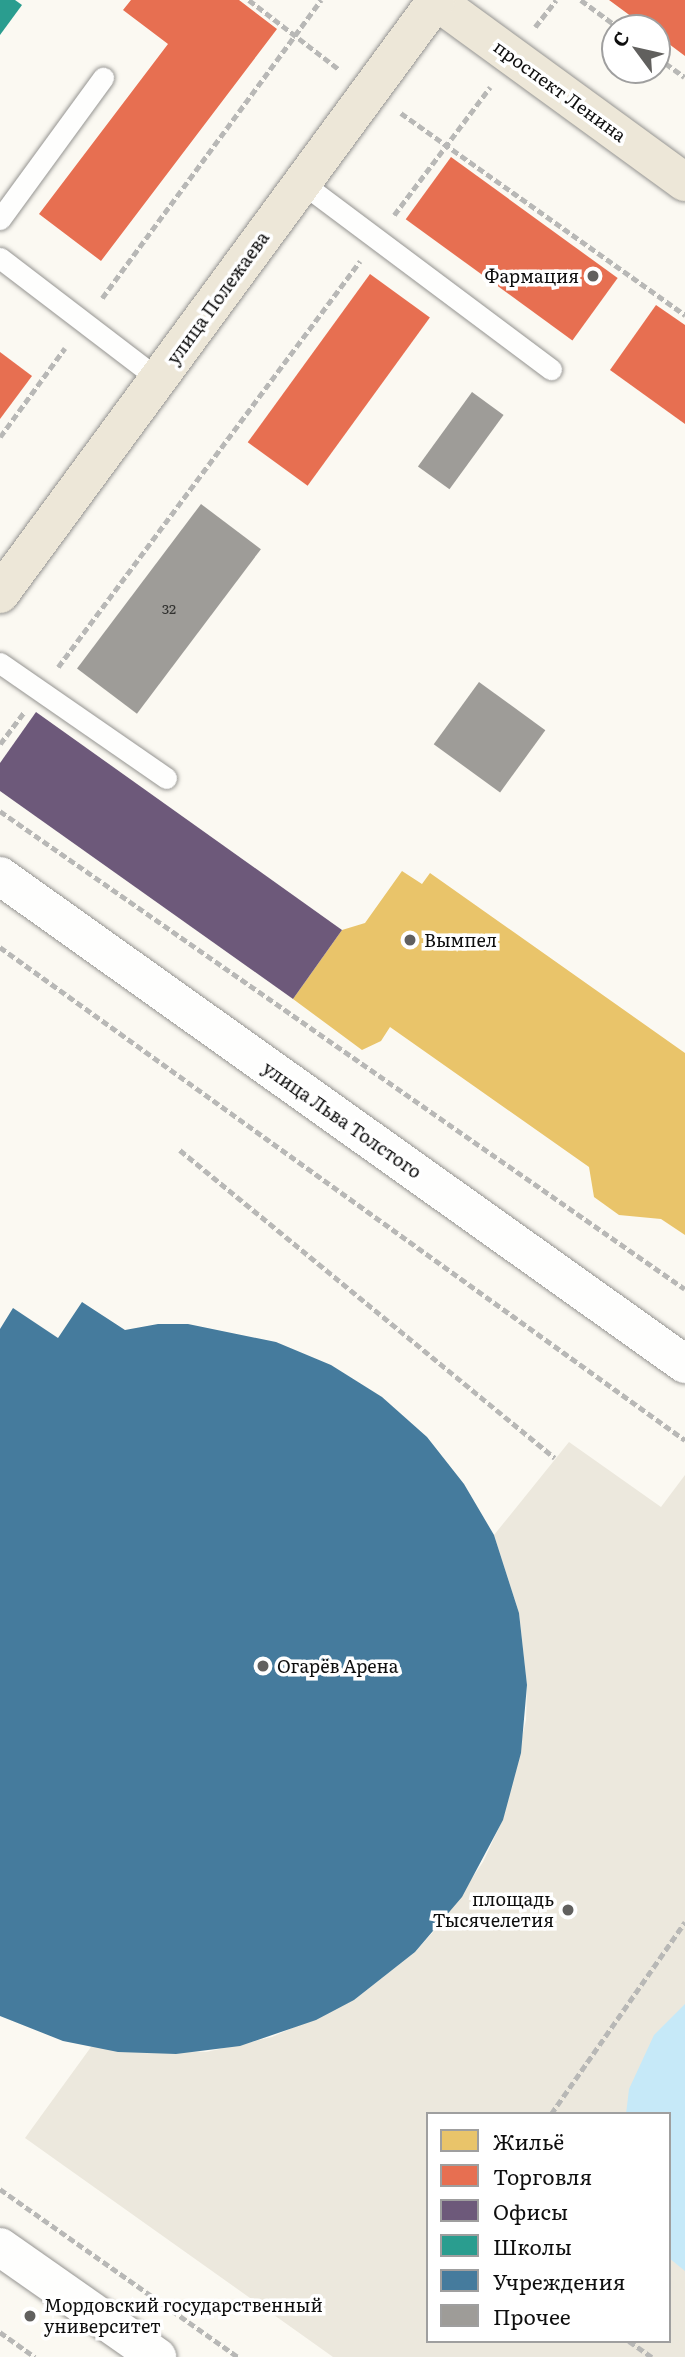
<!DOCTYPE html>
<html>
<head>
<meta charset="utf-8">
<style>
  body { margin:0 }
  #map { position:relative; width:685px; height:2357px; overflow:hidden; background:#fbf9f2; font-family:Literata,serif }
  div>[style] { position:absolute }
  .plaza>* { inset:0; background:#ece8dd }
  .water>* { inset:0; background:#c6e9f8 }
  .homes>* { inset:0; background:#e9c46a }
  .shops>* { inset:0; background:#e76f51; transform-origin:0 0 }
  .offices>* { inset:0; background:#6d597a }
  .schools>* { inset:0; background:#2a9d8f }
  .public>* { inset:0; background:#457b9d }
  .building>* { inset:0; background:#9e9c98; transform-origin:0 0 }
  .path>* { height:4.5px; margin-top:-2.25px; transform-origin:0; background:repeating-linear-gradient(90deg,#b8b8b6 0 7px,transparent 0 10.5px) }
  .roads { filter:drop-shadow(0 0 2px #959491) drop-shadow(0 0 2px #959491) }
  .service>* { height:21px; margin:-10.5px; padding:0 10.5px; transform-origin:10.5px; border-radius:10.5px; background:#fefefd }
  .minor>* { height:38px; margin:-19px; padding:0 19px; transform-origin:19px; border-radius:19px; background:#fefefd }
  .primary>* { height:38px; margin:-19px; padding:0 19px; transform-origin:19px; border-radius:19px; background:#ede7d8 }
  .dots>* { width:19px; height:19px; translate:-50% -50%; box-sizing:border-box; border:4px solid #fff; border-radius:50% }
  span { translate:-50% -50%; white-space:nowrap; text-align:center; line-height:1.15; -webkit-text-stroke:7px #fff; paint-order:stroke }
  .number-label { font-size:14px; color:#323230 }
  .number-label span { -webkit-text-stroke-width:0 }
  .street-label { font-size:18px; color:#0e0e0e }
  .poi-label { font-size:18px; color:#0e0e0e }
  .right { translate:-100% -50%; text-align:right }
  .left { translate:0 -50%; text-align:left }
  .legend { position:absolute; left:426px; top:2112px; width:245px; height:231px; box-sizing:border-box; background:#fff; border:2px solid #9f9f9f; margin:0; padding:9px 12px; list-style:none; font-size:21px; color:#0e0e0e }
  .legend li { display:flex; align-items:center; gap:14px; height:35px }
  .legend b { width:35px; border:2px solid #9f9f9f }
  .north { position:absolute; left:601px; top:14px; width:70px; height:70px; box-sizing:border-box; background:#fff; border:2px solid #9f9f9f; border-radius:50%; rotate:303deg; font-size:19px; font-weight:700; line-height:28px; text-align:center; color:#0e0e0e }
  .north::after { content:''; display:block; margin:auto; width:24px; height:32px; background:#61605e; clip-path:polygon(50% 0,100% 100%,50% 72%,0 100%) }
</style>
</head>
<body>
<div id="map">
  <div class="plaza">
    <i style="clip-path:polygon(evenodd,569px 1442px,661px 1507px,685px 1475px,685px 2357px,333px 2357px,25px 2138px,91px 2047px,206px 2052px,272px 2037px,354px 2000px,415px 1952px,441px 1923px,483px 1862px,503px 1819px,526px 1720px,527px 1685px,519px 1613px,494px 1535px,569px 1442px,428px 2114px,669px 2114px,669px 2341px,428px 2341px,428px 2114px)"></i>
  </div>
  <div class="water">
    <i style="clip-path:polygon(685px 2004px,685px 2271px,669px 2258px,669px 2114px,626px 2114px,629px 2089px,654px 2035px)"></i>
  </div>
  <div class="homes">
    <i style="clip-path:polygon(402px 871px,422px 884px,430px 873px,685px 1053px,685px 1235px,661px 1219px,619px 1215px,594px 1197px,589px 1167px,390px 1027px,381px 1041px,362px 1050px,293px 999px,342px 930px,365px 923px)"></i>
  </div>
  <div class="shops">
    <i style="clip-path:polygon(131px 0,239px 0,277px 29px,101px 261px,39px 214px,168px 44px,123px 10px)"></i>
    <i style="clip-path:polygon(609px 0,685px 0,685px 56px,657px 35px,657px 28px,647px 28px)"></i>
    <i style="left:451px;top:157px;width:206px;height:77px;rotate:36deg"></i>
    <i style="left:370px;top:274px;width:74px;height:208px;rotate:36deg"></i>
    <i style="clip-path:polygon(656px 305px,685px 325px,685px 424px,610px 370px)"></i>
    <i style="clip-path:polygon(0 352px,32px 376px,0 419px)"></i>
  </div>
  <div class="offices">
    <i style="clip-path:polygon(36px 712px,342px 930px,293px 999px,0 791px,0 763px)"></i>
  </div>
  <div class="schools">
    <i style="clip-path:polygon(0 0,15px 0,22px 5px,0 35px)"></i>
  </div>
  <div class="public">
    <i style="clip-path:polygon(82px 1302px,125px 1330px,158px 1324px,188px 1324px,276px 1342px,331px 1365px,382px 1397px,427px 1437px,464px 1484px,494px 1535px,519px 1613px,527px 1685px,521px 1753px,503px 1820px,462px 1897px,415px 1952px,354px 2000px,316px 2020px,240px 2046px,176px 2054px,118px 2052px,63px 2041px,0 2016px,0 1329px,13px 1308px,58px 1338px)"></i>
  </div>
  <div class="building">
    <i style="left:472px;top:392px;width:39px;height:92px;rotate:36deg"></i>
    <i style="left:201px;top:504px;width:75px;height:206px;rotate:37deg"></i>
    <i style="left:479px;top:682px;width:82px;height:77px;rotate:36deg"></i>
  </div>
  <div class="path">
    <i style="left:249px;top:0;width:115px;rotate:37.6deg"></i>
    <i style="left:581px;top:0;width:47px;rotate:36.4deg"></i>
    <i style="left:535px;top:27px;width:34px;rotate:-52deg"></i>
    <i style="left:657px;top:57px;width:34px;rotate:36deg"></i>
    <i style="left:401px;top:113px;width:349px;rotate:35.4deg"></i>
    <i style="left:394px;top:215px;width:160px;rotate:-53.1deg"></i>
    <i style="left:102px;top:298px;width:370px;rotate:-53.7deg"></i>
    <i style="left:0;top:437px;width:110px;rotate:-53.9deg"></i>
    <i style="left:58px;top:667px;width:506px;rotate:-53.36deg"></i>
    <i style="left:0;top:744px;width:39px;rotate:-53deg"></i>
    <i style="left:0;top:811px;width:835px;rotate:34.91deg"></i>
    <i style="left:0;top:947px;width:844px;rotate:35.74deg"></i>
    <i style="left:180px;top:1150px;width:485px;rotate:39.4deg"></i>
    <i style="left:551px;top:2114px;width:234px;rotate:-55.1deg"></i>
    <i style="left:0;top:2189px;width:291px;rotate:35.2deg"></i>
    <i style="left:0;top:2332px;width:43px;rotate:35.5deg"></i>
    <i style="left:629px;top:2341px;width:28px;rotate:35deg"></i>
  </div>
  <div class="roads">
    <div class="service">
      <i style="left:302px;top:183px;width:311px;rotate:36.8deg"></i>
      <i style="left:0;top:219px;width:175px;rotate:-53.9deg"></i>
      <i style="left:0;top:258px;width:199px;rotate:37.4deg"></i>
      <i style="left:0;top:663px;width:202px;rotate:34.7deg"></i>
    </div>
    <div class="minor">
      <i style="left:0;top:876px;width:841px;rotate:35.47deg"></i>
      <i style="left:0;top:2247px;width:192px;rotate:35deg"></i>
    </div>
    <div class="primary">
      <i style="left:435px;top:0;width:309px;rotate:36.1deg"></i>
      <i style="left:0;top:594px;width:736px;rotate:-53.68deg"></i>
    </div>
  </div>
  <div class="dots">
    <i style="left:593px;top:276px;background:#61605e"></i>
    <i style="left:410px;top:940px;background:#61605e"></i>
    <i style="left:263px;top:1666px;background:#61605e"></i>
    <i style="left:568px;top:1910px;background:#61605e"></i>
    <i style="left:30px;top:2316px;background:#61605e"></i>
  </div>
  <div class="number-label">
    <span style="left:169px;top:608px">32</span>
  </div>
  <div class="street-label">
    <span style="left:560px;top:91px;rotate:36deg">проспект Ленина</span>
    <span style="left:218px;top:298px;rotate:-54deg">улица Полежаева</span>
    <span style="left:342px;top:1120px;rotate:35deg">улица Льва Толстого</span>
  </div>
  <div class="poi-label">
    <span class="right" style="left:579px;top:276px">Фармация</span>
    <span class="left" style="left:424px;top:940px">Вымпел</span>
    <span class="left" style="left:277px;top:1666px">Огарёв Арена</span>
    <span class="right" style="left:554px;top:1910px">площадь<br>Тысячелетия</span>
    <span class="left" style="left:44px;top:2316px">Мордовский государственный<br>университет</span>
  </div>
  <ul class="legend">
  <li><b style="height:19px;background:#e9c46a"></b>Жильё</li>
  <li><b style="height:19px;background:#e76f51"></b>Торговля</li>
  <li><b style="height:19px;background:#6d597a"></b>Офисы</li>
  <li><b style="height:19px;background:#2a9d8f"></b>Школы</li>
  <li><b style="height:19px;background:#457b9d"></b>Учреждения</li>
  <li><b style="height:19px;background:#9e9c98"></b>Прочее</li>
  </ul>
  <div class="north">С</div>
</div>
</body>
</html>
